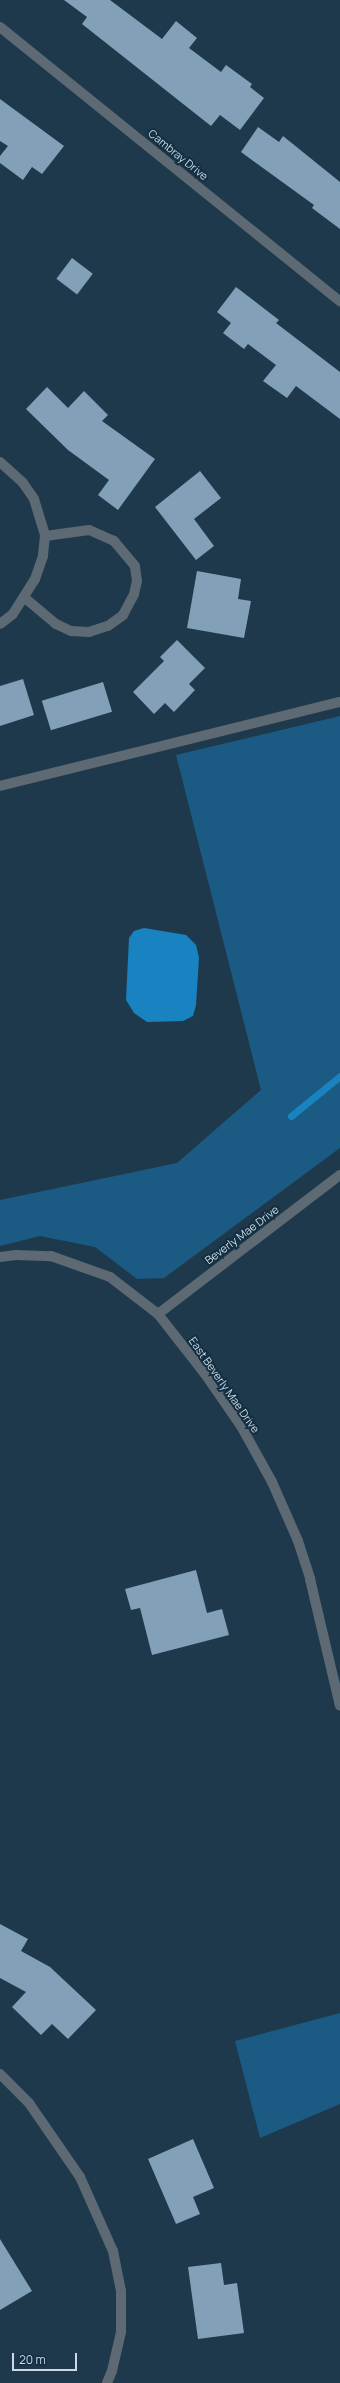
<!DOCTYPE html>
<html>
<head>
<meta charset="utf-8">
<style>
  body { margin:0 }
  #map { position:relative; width:340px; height:2383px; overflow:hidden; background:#1f394c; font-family:Manrope,sans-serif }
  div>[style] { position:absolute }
  .green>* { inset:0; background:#1a5a83 }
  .water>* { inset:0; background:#1982c0 }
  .stream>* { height:7px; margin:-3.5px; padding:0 3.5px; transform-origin:3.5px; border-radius:3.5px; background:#1982c0 }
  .building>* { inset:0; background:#82a0b7; transform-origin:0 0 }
  .service>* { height:10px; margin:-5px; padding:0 5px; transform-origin:5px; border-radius:5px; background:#5d6973 }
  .minor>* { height:10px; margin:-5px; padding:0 5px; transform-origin:5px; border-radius:5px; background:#5d6973 }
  span { translate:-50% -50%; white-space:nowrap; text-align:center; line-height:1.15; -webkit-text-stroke:4px #142f42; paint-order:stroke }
  .street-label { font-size:11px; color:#cad9e6 }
  .scale { position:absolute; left:12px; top:2353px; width:65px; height:18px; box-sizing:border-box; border:2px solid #cad9e6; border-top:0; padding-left:5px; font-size:12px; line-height:14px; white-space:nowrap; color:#cad9e6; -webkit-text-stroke:3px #142f42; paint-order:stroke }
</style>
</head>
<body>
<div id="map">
  <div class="green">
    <i style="clip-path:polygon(340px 716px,340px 1148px,164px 1278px,137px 1279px,95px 1247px,40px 1236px,0 1246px,0 1200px,177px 1163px,261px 1090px,176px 755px)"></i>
    <i style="clip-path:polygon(340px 2013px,340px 2104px,260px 2138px,235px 2041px)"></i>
  </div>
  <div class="water">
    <i style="clip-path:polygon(144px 928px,186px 935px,196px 945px,199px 958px,196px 1005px,193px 1016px,183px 1021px,147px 1022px,134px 1013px,126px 1000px,129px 938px,134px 931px)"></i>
  </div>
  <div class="stream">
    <i style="left:291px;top:1116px;width:63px;rotate:-39.2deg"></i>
  </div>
  <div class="building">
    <i style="clip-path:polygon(64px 0,110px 0,162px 39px,176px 21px,197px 38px,189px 48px,221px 72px,226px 65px,252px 84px,250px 87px,264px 98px,240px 130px,220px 115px,211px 126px,82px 24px,87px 17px)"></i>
    <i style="clip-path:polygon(0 99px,64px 146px,42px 174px,32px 167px,23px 180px,0 163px,0 156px,8px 146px,0 141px)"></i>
    <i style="clip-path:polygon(258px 127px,279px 142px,283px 136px,340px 182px,340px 229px,312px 208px,314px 205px,241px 152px)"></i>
    <i style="left:72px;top:258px;width:26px;height:26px;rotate:37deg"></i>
    <i style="clip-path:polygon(236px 287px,279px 320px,276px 323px,340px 372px,340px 419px,296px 386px,287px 398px,263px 381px,276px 365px,248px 344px,244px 349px,223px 333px,231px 323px,217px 312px)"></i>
    <i style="clip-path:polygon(47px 387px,68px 408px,84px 391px,108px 415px,102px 421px,155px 459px,118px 510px,98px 495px,109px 480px,68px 450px,26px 409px)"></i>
    <i style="clip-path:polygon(200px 471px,221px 498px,194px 519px,214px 546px,196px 560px,155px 507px)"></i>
    <i style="clip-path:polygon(197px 571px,241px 579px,238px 599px,251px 601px,244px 638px,187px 628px)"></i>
    <i style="clip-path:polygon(177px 640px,205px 668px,189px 684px,195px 690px,174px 712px,165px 703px,154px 714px,133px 692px,164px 661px,160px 657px)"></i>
    <i style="clip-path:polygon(23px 679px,34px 715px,0 726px,0 686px)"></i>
    <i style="left:103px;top:682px;width:31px;height:64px;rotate:73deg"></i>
    <i style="clip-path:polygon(196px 1570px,207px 1613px,222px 1609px,229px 1635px,152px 1655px,140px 1608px,131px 1610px,125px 1589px)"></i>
    <i style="clip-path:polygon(0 1924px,28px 1939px,21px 1951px,50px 1967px,96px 2010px,68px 2039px,52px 2024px,41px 2035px,12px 2007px,26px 1992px,0 1978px)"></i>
    <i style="clip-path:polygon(193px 2139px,214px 2188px,193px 2197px,200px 2214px,176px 2224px,148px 2159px)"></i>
    <i style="clip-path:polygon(0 2239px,32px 2291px,0 2310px)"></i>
    <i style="clip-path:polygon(221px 2263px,224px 2285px,237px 2283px,244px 2333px,198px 2339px,188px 2267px)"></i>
  </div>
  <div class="service">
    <i style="left:0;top:786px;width:350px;rotate:-13.9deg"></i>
  </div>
  <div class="minor">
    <i style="left:0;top:27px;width:437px;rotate:38.9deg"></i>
    <i style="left:0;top:462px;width:31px;rotate:42deg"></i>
    <i style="left:23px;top:483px;width:19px;rotate:55deg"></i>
    <i style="left:34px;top:499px;width:39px;rotate:73deg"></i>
    <i style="left:45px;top:536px;width:20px;rotate:96deg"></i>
    <i style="left:43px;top:556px;width:24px;rotate:109deg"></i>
    <i style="left:35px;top:579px;width:41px;rotate:122.2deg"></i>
    <i style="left:13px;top:614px;width:16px;rotate:142deg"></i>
    <i style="left:25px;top:598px;width:40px;rotate:40deg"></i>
    <i style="left:56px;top:624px;width:17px;rotate:25deg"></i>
    <i style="left:71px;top:631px;width:18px;rotate:3deg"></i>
    <i style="left:89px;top:632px;width:20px;rotate:-18deg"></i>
    <i style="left:108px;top:626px;width:19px;rotate:-36deg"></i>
    <i style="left:123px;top:615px;width:24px;rotate:-62deg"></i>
    <i style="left:134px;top:594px;width:13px;rotate:-77deg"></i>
    <i style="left:137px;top:581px;width:15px;rotate:-98deg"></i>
    <i style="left:135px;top:566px;width:33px;rotate:-130deg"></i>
    <i style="left:114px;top:541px;width:27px;rotate:-156deg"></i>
    <i style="left:89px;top:530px;width:44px;rotate:172.2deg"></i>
    <i style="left:0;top:1257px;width:16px;rotate:-7deg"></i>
    <i style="left:16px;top:1255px;width:35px;rotate:2deg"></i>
    <i style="left:51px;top:1256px;width:63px;rotate:19.6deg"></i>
    <i style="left:110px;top:1277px;width:61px;rotate:37.6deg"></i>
    <i style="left:158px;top:1314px;width:76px;rotate:51.9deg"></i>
    <i style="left:205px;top:1374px;width:63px;rotate:55.3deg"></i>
    <i style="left:241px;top:1426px;width:64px;rotate:61deg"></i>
    <i style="left:272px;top:1482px;width:64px;rotate:66.2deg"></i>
    <i style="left:298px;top:1541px;width:40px;rotate:72deg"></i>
    <i style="left:310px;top:1579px;width:130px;rotate:76.7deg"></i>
    <i style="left:158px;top:1314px;width:229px;rotate:-37.4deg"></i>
    <i style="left:0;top:2074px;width:41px;rotate:45deg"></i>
    <i style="left:29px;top:2103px;width:90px;rotate:55.4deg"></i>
    <i style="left:80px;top:2177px;width:81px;rotate:66deg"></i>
    <i style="left:113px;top:2251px;width:41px;rotate:78.7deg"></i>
    <i style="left:121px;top:2291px;width:41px;rotate:90deg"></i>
    <i style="left:121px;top:2332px;width:40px;rotate:103deg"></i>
    <i style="left:112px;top:2371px;width:13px;rotate:113deg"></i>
  </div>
  <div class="street-label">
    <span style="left:178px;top:155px;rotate:39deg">Cambray Drive</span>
    <span style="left:242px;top:1235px;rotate:-37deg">Beverly Mae Drive</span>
    <span style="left:224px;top:1385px;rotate:55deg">East Beverly Mae Drive</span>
  </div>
  <div class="scale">20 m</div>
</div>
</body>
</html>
